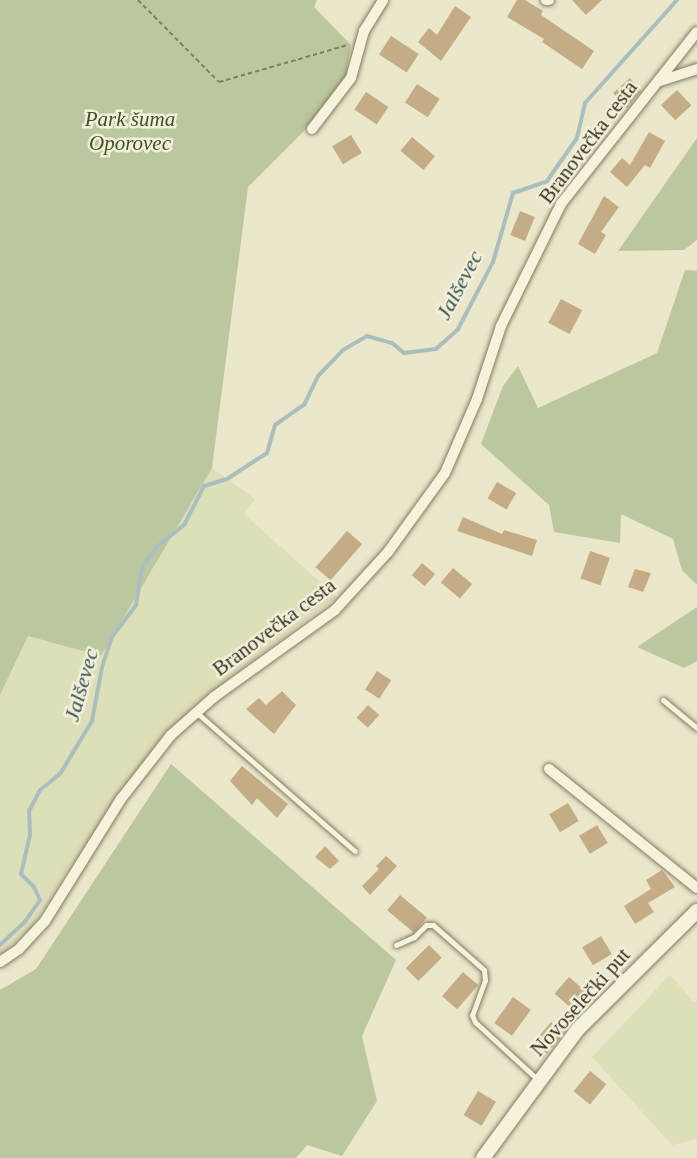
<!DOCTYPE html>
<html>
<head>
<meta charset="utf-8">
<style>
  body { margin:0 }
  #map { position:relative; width:697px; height:1158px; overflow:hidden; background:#eae7cb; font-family:"Times New Roman",serif }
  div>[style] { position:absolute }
  .farmland>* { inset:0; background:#dddfb9 }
  .green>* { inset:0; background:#bbc79f }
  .stream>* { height:4px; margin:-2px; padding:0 2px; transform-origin:2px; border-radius:2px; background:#aabfbd }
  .building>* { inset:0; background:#c4ac85; transform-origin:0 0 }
  .path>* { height:2px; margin-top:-1px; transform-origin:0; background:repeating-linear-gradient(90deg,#857b61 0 4.5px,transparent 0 7.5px) }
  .roads { filter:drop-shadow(0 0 2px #857b61) drop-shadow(0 0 2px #857b61) }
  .lane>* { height:5px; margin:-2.5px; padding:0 2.5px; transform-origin:2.5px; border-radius:2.5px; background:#f6f3dd }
  .street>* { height:10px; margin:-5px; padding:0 5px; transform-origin:5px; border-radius:5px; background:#f6f3dd }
  .secondary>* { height:14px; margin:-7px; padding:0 7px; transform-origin:7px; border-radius:7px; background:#f6f3dd }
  span { translate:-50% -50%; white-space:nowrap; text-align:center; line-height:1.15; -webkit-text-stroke:5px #f2f0d9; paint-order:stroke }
  .park-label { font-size:21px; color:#40522b; font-style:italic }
  .street-label { font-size:21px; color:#373122 }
  .water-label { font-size:22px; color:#335155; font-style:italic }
</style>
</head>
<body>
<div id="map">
  <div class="farmland">
    <i style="clip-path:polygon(212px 468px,255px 499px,244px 514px,337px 597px,194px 705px,153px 752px,72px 863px,31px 928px,0 955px,0 695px,28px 636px,101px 656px)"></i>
    <i style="clip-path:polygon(670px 975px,694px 1002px,697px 1000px,697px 1139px,672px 1145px,592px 1057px)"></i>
  </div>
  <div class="green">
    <i style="clip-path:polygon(0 0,317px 0,314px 7px,351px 45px,343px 92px,248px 187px,212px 468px,101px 656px,28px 636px,0 695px)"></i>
    <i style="clip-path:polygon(697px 138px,697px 240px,684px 250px,618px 251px)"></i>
    <i style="clip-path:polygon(685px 270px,697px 271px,697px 585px,682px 570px,673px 539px,621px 514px,620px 543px,554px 532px,549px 505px,481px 444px,503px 386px,518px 366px,538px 408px,657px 353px)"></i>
    <i style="clip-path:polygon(697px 607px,697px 661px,684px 668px,637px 647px)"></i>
    <i style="clip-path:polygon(171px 764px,396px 960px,362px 1036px,377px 1101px,342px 1156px,307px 1145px,296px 1158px,0 1158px,0 990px,36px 969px)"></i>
  </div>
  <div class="stream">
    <i style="left:0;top:945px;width:33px;rotate:-43deg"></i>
    <i style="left:24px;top:923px;width:28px;rotate:-55deg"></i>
    <i style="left:40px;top:900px;width:14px;rotate:-115deg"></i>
    <i style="left:34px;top:887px;width:18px;rotate:-135deg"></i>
    <i style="left:21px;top:874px;width:40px;rotate:-77deg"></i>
    <i style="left:30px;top:835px;width:24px;rotate:-92deg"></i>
    <i style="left:29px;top:811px;width:24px;rotate:-62deg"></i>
    <i style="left:40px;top:790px;width:26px;rotate:-39deg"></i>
    <i style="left:60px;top:774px;width:62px;rotate:-58.9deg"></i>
    <i style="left:92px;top:721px;width:55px;rotate:-79.5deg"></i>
    <i style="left:102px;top:667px;width:32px;rotate:-72deg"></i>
    <i style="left:112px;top:637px;width:40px;rotate:-53deg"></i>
    <i style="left:136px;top:605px;width:38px;rotate:-81deg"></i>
    <i style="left:142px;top:567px;width:26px;rotate:-53deg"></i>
    <i style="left:158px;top:546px;width:33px;rotate:-39deg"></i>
    <i style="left:184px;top:525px;width:44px;rotate:-62.9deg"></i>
    <i style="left:204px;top:486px;width:24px;rotate:-17deg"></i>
    <i style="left:227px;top:479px;width:48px;rotate:-33deg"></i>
    <i style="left:267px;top:453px;width:29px;rotate:-74deg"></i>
    <i style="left:275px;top:425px;width:35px;rotate:-35deg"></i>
    <i style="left:304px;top:405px;width:32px;rotate:-64deg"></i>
    <i style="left:318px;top:376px;width:36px;rotate:-46deg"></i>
    <i style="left:343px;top:350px;width:28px;rotate:-30deg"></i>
    <i style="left:367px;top:336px;width:26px;rotate:16deg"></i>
    <i style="left:392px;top:343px;width:16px;rotate:40deg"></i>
    <i style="left:404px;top:353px;width:32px;rotate:-7deg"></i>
    <i style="left:436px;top:349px;width:30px;rotate:-42deg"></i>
    <i style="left:458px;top:329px;width:76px;rotate:-62.4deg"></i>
    <i style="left:493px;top:262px;width:72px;rotate:-73.8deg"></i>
    <i style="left:513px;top:193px;width:36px;rotate:-19deg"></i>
    <i style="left:547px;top:181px;width:52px;rotate:-55.1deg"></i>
    <i style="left:577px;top:138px;width:36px;rotate:-77deg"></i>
    <i style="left:585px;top:103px;width:138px;rotate:-48.2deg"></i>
  </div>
  <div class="building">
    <i style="clip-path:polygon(517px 0,525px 0,543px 11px,541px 15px,594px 51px,582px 69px,542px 42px,544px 39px,507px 17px)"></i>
    <i style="clip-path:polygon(572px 0,602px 0,586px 15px)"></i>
    <i style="clip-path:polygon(455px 6px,471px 17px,441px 61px,418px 42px,429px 28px,437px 35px)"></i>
    <i style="left:391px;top:36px;width:33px;height:22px;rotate:33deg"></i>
    <i style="clip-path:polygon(630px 78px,641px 91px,627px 108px,613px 93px)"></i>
    <i style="left:417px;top:84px;width:27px;height:22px;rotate:33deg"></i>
    <i style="left:677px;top:90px;width:21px;height:22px;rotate:47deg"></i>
    <i style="left:366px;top:92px;width:27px;height:21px;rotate:34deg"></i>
    <i style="clip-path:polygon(649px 132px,665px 141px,650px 168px,645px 165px,627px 187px,610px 172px,622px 158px,630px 165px)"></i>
    <i style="left:351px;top:135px;width:21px;height:22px;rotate:59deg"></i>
    <i style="left:412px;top:137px;width:30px;height:18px;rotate:40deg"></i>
    <i style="clip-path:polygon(604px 196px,619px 207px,601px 232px,606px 235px,595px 254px,578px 244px)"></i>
    <i style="left:520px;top:211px;width:16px;height:26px;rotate:22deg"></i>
    <i style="left:561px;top:299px;width:24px;height:27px;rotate:28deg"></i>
    <i style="left:497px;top:482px;width:22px;height:19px;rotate:30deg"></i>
    <i style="clip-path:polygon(463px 517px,502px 534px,504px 530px,537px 540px,532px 556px,457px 531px)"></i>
    <i style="left:347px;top:531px;width:20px;height:48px;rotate:41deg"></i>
    <i style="left:590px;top:551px;width:21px;height:29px;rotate:19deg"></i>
    <i style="left:422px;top:563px;width:17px;height:16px;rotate:40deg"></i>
    <i style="left:453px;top:568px;width:25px;height:19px;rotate:40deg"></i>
    <i style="clip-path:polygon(635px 569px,651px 573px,643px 592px,628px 587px)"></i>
    <i style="left:377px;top:671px;width:17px;height:22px;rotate:33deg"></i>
    <i style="clip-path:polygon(282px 691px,296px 705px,274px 734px,246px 709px,259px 698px,266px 705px)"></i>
    <i style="left:368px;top:705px;width:15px;height:17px;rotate:42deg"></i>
    <i style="clip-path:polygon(242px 766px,288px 804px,277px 818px,257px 798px,252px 805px,230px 781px)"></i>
    <i style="left:568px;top:803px;width:21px;height:22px;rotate:59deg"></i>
    <i style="left:597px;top:825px;width:21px;height:21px;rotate:59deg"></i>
    <i style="clip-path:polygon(325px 846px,339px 861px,330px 869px,315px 857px)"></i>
    <i style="clip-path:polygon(386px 856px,397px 866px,370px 895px,362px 886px,379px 869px,376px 866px)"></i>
    <i style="clip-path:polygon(662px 870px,675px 887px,648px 903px,654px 912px,635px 924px,624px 906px,651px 889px,646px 880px)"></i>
    <i style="left:400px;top:895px;width:35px;height:20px;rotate:40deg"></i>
    <i style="left:601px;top:936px;width:21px;height:22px;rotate:59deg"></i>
    <i style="left:429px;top:945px;width:18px;height:33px;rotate:45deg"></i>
    <i style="left:463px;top:972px;width:20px;height:32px;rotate:41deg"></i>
    <i style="left:569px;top:977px;width:23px;height:22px;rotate:41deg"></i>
    <i style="left:513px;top:997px;width:22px;height:32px;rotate:36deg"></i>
    <i style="left:551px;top:1022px;width:17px;height:33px;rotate:40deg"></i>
    <i style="left:590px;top:1071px;width:21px;height:26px;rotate:39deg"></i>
    <i style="left:478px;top:1091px;width:21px;height:28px;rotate:31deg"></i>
  </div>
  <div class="path">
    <i style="left:138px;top:0;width:115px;rotate:45.4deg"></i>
    <i style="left:219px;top:82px;width:134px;rotate:-16deg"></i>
  </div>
  <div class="roads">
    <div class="lane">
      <i style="left:663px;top:700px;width:44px;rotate:39.5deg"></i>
      <i style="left:196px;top:712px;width:211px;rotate:41.2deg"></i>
      <i style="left:396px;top:945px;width:20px;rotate:-24deg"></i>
      <i style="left:414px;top:937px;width:17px;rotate:-45deg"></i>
      <i style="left:426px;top:925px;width:7px"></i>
      <i style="left:433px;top:925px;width:68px;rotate:41.4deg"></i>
      <i style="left:484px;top:970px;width:10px;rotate:84deg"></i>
      <i style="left:485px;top:980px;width:37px;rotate:110deg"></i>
      <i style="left:472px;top:1015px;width:8px;rotate:67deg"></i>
      <i style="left:475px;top:1022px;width:86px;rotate:42.6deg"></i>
    </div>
    <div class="street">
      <i style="left:546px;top:0;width:3px"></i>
      <i style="left:660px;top:81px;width:39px;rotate:-18deg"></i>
      <i style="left:312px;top:129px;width:64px;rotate:-52.6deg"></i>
      <i style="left:351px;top:78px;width:49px;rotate:-74.5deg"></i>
      <i style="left:364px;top:31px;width:36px;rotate:-58deg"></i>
      <i style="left:549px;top:769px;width:190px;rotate:38.8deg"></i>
      <i style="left:0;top:962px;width:23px;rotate:-34deg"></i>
      <i style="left:19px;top:949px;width:38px;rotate:-47deg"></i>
      <i style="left:45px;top:921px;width:144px;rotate:-58.1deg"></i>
      <i style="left:121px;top:799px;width:81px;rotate:-52deg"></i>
      <i style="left:171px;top:735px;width:57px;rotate:-41.5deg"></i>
      <i style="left:214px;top:697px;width:149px;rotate:-35.7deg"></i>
      <i style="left:335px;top:610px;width:79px;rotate:-47.6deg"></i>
      <i style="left:388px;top:552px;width:97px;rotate:-54.2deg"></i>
      <i style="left:445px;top:473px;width:81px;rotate:-66.6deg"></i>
      <i style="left:477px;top:399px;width:77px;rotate:-71.8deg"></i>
      <i style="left:501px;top:326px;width:136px;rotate:-63.8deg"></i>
      <i style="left:561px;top:204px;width:219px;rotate:-51.7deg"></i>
    </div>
    <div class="secondary">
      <i style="left:483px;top:1158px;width:160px;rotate:-53.6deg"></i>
      <i style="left:578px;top:1029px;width:168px;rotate:-44.8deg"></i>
    </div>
  </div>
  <div class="park-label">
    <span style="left:130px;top:131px">Park šuma<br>Oporovec</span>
  </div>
  <div class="street-label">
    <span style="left:588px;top:142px;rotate:-53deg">Branovečka cesta</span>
    <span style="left:274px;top:627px;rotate:-37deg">Branovečka cesta</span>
    <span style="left:580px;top:1002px;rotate:-48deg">Novoselečki put</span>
  </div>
  <div class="water-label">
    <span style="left:459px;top:285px;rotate:-62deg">Jalševec</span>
    <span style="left:81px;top:685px;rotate:-74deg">Jalševec</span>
  </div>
</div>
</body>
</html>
